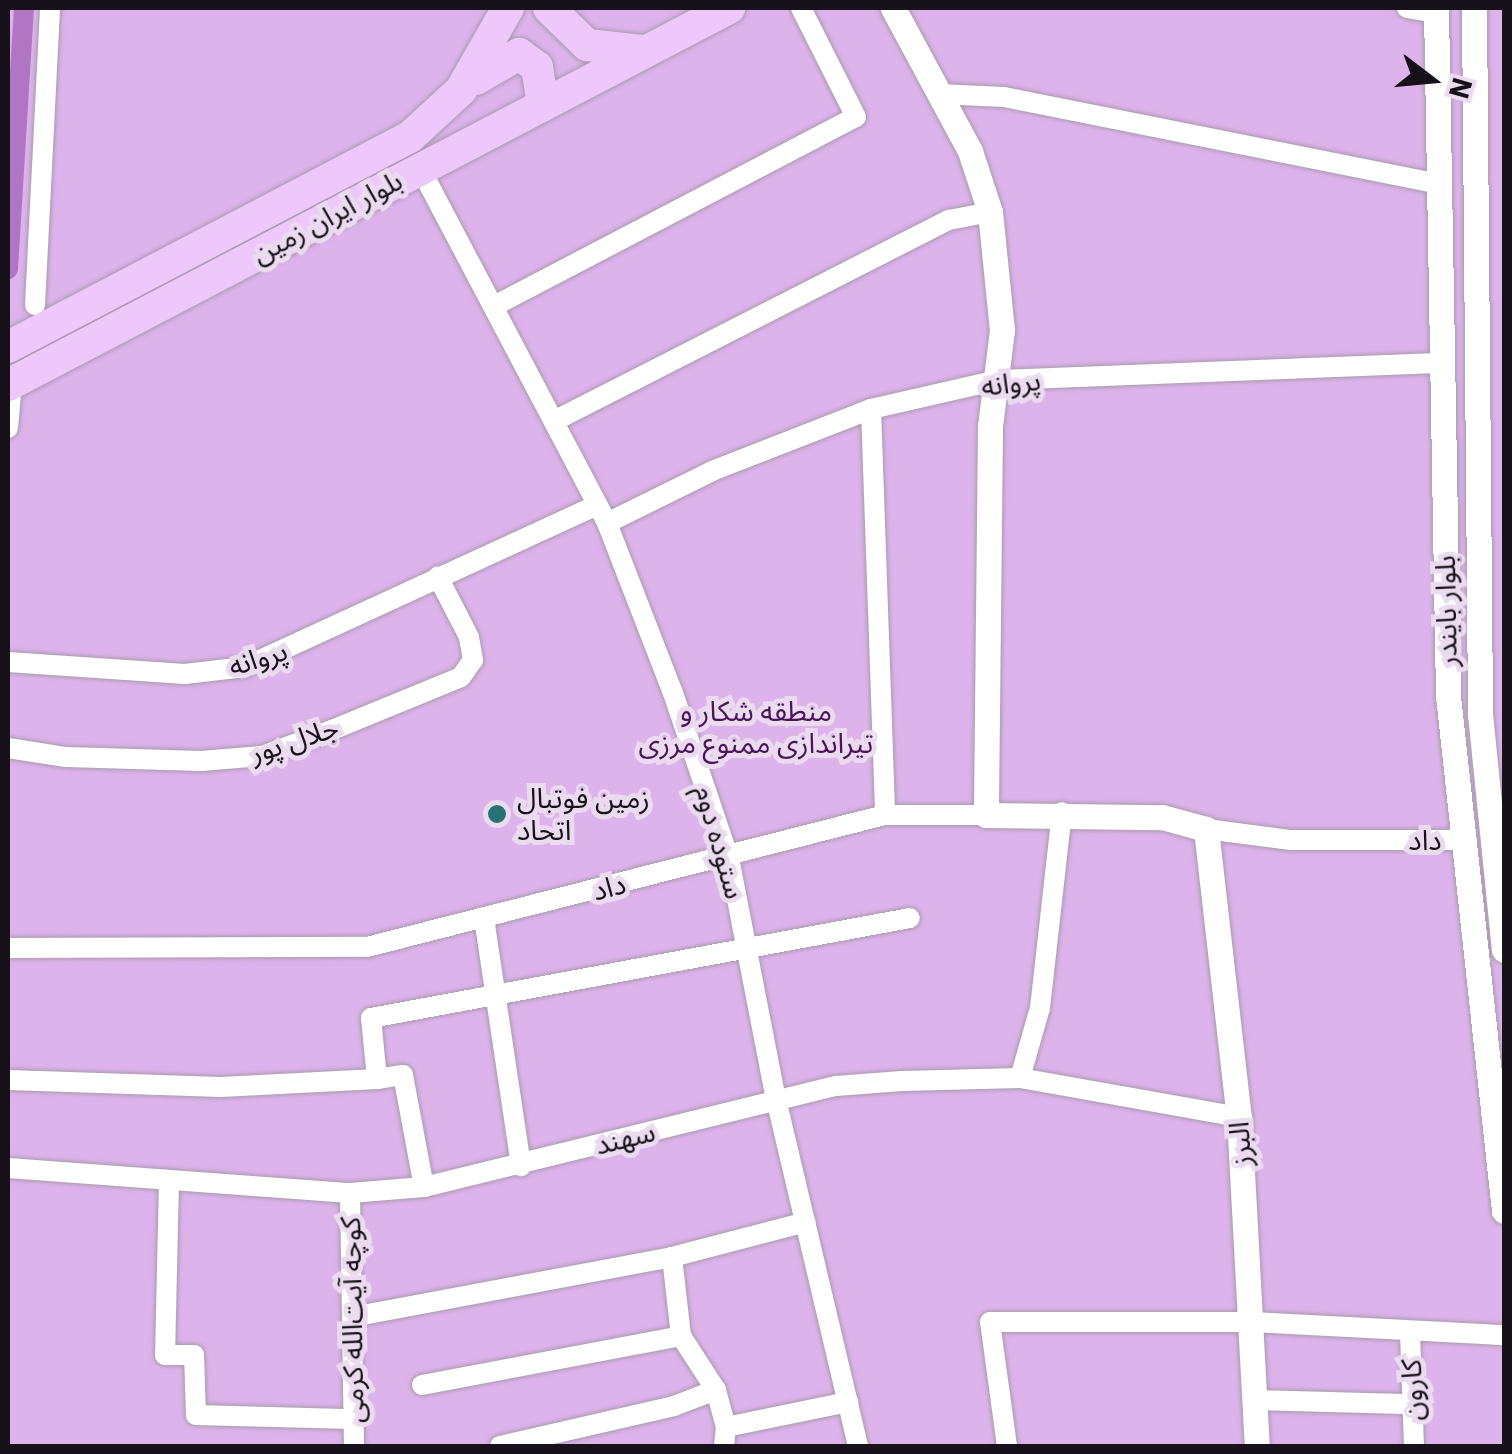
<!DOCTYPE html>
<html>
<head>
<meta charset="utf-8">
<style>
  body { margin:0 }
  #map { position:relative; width:1512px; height:1454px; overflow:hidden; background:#eadbef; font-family:"IBM Plex Sans","Noto Sans Arabic",sans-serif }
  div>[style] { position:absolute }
  .green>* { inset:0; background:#ddb3ec; transform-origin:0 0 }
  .canal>* { height:20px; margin:-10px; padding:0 10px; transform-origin:10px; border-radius:10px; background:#b076c4 }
  .roads { filter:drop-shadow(0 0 2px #a99bae) drop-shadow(0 0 2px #a99bae) }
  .minor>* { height:20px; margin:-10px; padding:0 10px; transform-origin:10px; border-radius:10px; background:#fff }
  .tertiary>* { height:25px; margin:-12.5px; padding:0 12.5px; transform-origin:12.5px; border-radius:12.5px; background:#fff }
  .primary>* { height:32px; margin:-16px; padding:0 16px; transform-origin:16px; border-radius:16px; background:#eec7fb }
  .dots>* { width:28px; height:28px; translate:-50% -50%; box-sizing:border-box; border:5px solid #eadbef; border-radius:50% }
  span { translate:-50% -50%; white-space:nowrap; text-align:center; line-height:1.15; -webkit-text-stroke:10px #eadbef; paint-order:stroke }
  .street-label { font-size:28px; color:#171219 }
  .park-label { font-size:28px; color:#4a135a }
  .poi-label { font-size:28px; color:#171219 }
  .left { translate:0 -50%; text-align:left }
  .frame { position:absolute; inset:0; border:10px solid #171219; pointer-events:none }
  .north { position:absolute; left:1382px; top:30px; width:100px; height:100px; -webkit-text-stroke:8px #eadbef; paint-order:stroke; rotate:106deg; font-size:28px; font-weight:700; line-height:40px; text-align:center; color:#171219 }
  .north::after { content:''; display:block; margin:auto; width:35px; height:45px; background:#171219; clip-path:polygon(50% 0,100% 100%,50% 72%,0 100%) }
</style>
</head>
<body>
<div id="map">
  <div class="green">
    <i style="left:8px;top:8px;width:1496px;height:1438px"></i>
  </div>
  <div class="canal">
    <i style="left:8px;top:269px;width:261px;rotate:-86.5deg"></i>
  </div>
  <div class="roads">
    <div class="minor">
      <i style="left:1407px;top:8px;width:29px;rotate:10deg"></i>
      <i style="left:938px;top:94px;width:66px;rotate:2.6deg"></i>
      <i style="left:1004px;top:97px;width:443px;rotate:11.3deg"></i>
      <i style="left:420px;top:168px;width:401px;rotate:62.2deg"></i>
      <i style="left:607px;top:523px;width:182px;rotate:68.8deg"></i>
      <i style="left:673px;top:693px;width:174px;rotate:71.3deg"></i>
      <i style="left:729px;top:858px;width:246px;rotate:79deg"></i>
      <i style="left:776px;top:1099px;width:357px;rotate:76.7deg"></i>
      <i style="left:35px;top:305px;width:297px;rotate:-87.1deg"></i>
      <i style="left:494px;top:306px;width:408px;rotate:-27.6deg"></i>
      <i style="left:856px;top:117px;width:122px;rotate:-116.8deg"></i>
      <i style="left:871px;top:409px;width:406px;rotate:88deg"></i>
      <i style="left:554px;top:421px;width:443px;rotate:-27deg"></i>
      <i style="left:949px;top:220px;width:42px;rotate:-11deg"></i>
      <i style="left:8px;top:428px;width:46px;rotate:-85deg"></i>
      <i style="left:607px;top:523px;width:117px;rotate:-26.3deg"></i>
      <i style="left:712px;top:471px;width:171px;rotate:-21.3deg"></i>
      <i style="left:871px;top:409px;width:130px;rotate:-12.9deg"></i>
      <i style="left:998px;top:380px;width:443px;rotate:-2.2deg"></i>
      <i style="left:8px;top:662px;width:177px;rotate:3.9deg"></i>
      <i style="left:185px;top:674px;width:60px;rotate:-6.7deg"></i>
      <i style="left:245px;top:667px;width:387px;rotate:-24.7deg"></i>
      <i style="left:8px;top:748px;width:59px;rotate:8.8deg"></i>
      <i style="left:66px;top:757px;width:135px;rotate:1.7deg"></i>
      <i style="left:201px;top:761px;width:61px;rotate:-4.7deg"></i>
      <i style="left:262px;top:756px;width:75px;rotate:-20.4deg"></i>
      <i style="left:332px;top:730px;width:139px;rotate:-22.3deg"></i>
      <i style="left:461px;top:677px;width:21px;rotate:-55deg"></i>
      <i style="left:473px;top:660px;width:23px;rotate:-100deg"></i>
      <i style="left:469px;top:637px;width:68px;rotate:-117.3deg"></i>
      <i style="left:1206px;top:829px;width:86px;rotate:7.4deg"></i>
      <i style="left:1291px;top:840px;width:173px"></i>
      <i style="left:484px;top:918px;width:251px;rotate:81.5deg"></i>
      <i style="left:8px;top:948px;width:359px;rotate:-0.2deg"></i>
      <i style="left:367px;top:947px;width:535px;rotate:-14.3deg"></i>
      <i style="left:885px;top:815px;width:101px"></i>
      <i style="left:1020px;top:1078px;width:73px;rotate:-74.1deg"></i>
      <i style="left:1040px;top:1008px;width:197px;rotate:-83.6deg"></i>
      <i style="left:377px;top:1079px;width:26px;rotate:-9deg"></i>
      <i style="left:403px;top:1075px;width:114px;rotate:79.4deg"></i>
      <i style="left:8px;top:1080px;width:213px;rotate:1.9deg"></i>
      <i style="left:221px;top:1087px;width:156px;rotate:-2.9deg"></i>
      <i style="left:377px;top:1079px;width:61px;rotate:-95.6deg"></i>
      <i style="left:371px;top:1018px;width:548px;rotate:-10.51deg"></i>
      <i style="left:8px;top:1168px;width:343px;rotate:4.2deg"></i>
      <i style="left:350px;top:1193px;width:74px;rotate:-4.6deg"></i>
      <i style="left:424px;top:1187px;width:424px;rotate:-13.8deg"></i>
      <i style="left:836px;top:1086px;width:66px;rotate:-4.3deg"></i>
      <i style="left:902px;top:1081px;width:118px;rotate:-1.5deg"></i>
      <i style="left:1020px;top:1078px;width:222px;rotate:10.1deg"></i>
      <i style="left:169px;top:1181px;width:174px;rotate:91.3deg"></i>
      <i style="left:165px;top:1355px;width:29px"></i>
      <i style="left:194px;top:1355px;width:60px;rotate:88.1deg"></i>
      <i style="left:196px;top:1415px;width:157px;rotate:1.5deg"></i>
      <i style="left:350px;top:1193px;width:253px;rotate:89.1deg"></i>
      <i style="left:672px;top:1257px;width:80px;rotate:83.5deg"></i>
      <i style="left:681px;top:1336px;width:64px;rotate:57.1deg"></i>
      <i style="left:716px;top:1390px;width:38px;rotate:75deg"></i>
      <i style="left:726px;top:1427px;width:19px;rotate:96deg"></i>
      <i style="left:352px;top:1317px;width:326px;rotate:-10.6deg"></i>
      <i style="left:672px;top:1257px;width:138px;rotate:-14.6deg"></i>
      <i style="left:1410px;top:1333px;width:113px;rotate:88deg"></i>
      <i style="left:422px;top:1385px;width:264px;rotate:-10.7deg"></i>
      <i style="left:1255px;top:1400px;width:158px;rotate:1.5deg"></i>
      <i style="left:726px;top:1427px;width:125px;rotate:-11.6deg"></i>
      <i style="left:500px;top:1446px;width:179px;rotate:-12.9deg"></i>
      <i style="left:674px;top:1406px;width:45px;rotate:-20.9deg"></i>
      <i style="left:1007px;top:1446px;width:125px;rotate:-97.8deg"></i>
      <i style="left:990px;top:1322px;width:262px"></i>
      <i style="left:1252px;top:1322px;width:252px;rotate:3deg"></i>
    </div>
    <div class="tertiary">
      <i style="left:893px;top:8px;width:162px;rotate:61.7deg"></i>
      <i style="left:970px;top:151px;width:64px;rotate:71.8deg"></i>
      <i style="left:990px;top:212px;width:119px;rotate:84.2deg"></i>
      <i style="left:1002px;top:330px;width:97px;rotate:97.1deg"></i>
      <i style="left:990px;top:426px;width:389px;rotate:90.6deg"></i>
      <i style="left:986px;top:815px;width:176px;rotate:0.7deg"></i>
      <i style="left:1162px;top:817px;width:46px;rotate:15.3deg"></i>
      <i style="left:1206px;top:829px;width:290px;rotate:83.5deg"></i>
      <i style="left:1239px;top:1117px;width:329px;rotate:86.9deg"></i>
      <i style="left:1436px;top:8px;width:688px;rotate:89deg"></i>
      <i style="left:1448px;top:696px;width:518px;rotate:83.79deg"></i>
      <i style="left:1474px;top:8px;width:706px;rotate:89.51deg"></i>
      <i style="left:1480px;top:714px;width:237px;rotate:84.2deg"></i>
    </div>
    <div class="primary">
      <i style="left:549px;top:8px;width:53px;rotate:44.2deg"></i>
      <i style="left:587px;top:45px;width:55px;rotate:6.2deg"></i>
      <i style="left:476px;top:79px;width:50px;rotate:-30.2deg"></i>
      <i style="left:519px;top:54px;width:22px;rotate:36deg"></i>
      <i style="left:537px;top:67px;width:36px;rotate:81deg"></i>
      <i style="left:8px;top:347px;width:454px;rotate:-27.6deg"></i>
      <i style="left:410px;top:137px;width:69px;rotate:-42.7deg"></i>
      <i style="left:461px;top:90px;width:95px;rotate:-60.2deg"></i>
      <i style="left:8px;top:385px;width:814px;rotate:-27.6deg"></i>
    </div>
  </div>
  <div class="dots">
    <i style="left:497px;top:814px;background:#277273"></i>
  </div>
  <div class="street-label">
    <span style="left:327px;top:217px;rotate:-28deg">بلوار ایران زمین</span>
    <span style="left:1011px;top:383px;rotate:-6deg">پروانه</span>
    <span style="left:1446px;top:611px;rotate:-91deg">بلوار بایندر</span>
    <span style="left:258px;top:658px;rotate:-17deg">پروانه</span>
    <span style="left:294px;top:740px;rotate:-18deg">جلال پور</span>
    <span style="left:1425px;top:840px">داد</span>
    <span style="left:720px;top:842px;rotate:74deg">ستوده دوم</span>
    <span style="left:609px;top:887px;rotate:-14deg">داد</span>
    <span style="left:625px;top:1138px;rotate:-14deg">سهند</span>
    <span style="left:1240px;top:1144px;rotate:-94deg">البرز</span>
    <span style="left:352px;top:1320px;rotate:-91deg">کوچه آیت‌الله کرمی</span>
    <span style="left:1412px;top:1390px;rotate:-92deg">کارون</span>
  </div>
  <div class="park-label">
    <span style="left:756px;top:727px">منطقه شکار و<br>تیراندازی ممنوع مرزی</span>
  </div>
  <div class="poi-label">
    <span class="left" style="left:517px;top:814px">زمین فوتبال<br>اتحاد</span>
  </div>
  <div class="frame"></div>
  <div class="north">N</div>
</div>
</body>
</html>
